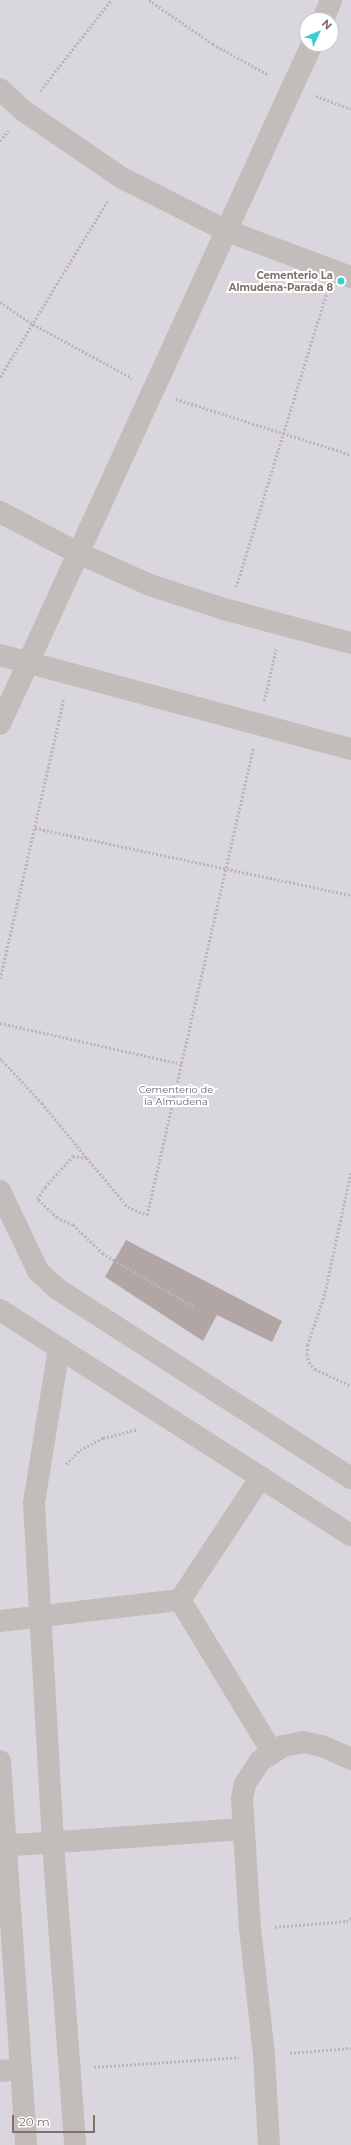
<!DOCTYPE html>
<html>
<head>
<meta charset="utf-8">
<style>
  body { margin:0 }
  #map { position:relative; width:351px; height:2145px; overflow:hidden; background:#f4f5f7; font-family:Montserrat,sans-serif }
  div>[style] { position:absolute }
  .green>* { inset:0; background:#d9d6dd }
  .building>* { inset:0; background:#b1a6a4 }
  .path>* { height:2.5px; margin-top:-1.25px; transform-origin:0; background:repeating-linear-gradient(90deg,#bbb6b5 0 2px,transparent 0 4px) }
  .minor>* { height:22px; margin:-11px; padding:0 11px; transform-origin:11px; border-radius:11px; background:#c2bcba }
  .dots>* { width:11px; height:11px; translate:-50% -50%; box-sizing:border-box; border:2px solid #fff; border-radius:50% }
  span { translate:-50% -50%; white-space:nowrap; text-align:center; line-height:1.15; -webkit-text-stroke:4px #fff; paint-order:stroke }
  .poi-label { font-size:10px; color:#826f69; font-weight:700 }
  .right { translate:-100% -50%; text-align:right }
  .park-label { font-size:10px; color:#72677a }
  .north { position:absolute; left:299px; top:12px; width:40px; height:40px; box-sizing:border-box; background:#fff; border:1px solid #cdc5c3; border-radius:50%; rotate:46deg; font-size:11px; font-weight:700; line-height:16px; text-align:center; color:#826f69 }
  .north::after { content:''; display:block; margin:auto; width:14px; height:18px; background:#3aced2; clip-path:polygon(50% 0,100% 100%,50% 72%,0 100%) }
  .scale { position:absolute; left:12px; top:2115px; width:83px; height:18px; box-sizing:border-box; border:2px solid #826f69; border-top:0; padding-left:5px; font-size:12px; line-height:14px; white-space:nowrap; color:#826f69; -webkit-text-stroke:3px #fff; paint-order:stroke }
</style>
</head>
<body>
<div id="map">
  <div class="green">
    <i style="clip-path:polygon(evenodd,0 0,351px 0,351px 2145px,0 2145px,0 0,307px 20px,331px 20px,331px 44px,307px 44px,307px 20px)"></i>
  </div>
  <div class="building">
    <i style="clip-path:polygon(126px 1240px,282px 1321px,272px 1342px,217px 1315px,203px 1341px,105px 1277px)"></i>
  </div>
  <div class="path">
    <i style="left:149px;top:0;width:78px;rotate:34.5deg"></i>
    <i style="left:213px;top:44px;width:64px;rotate:29deg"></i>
    <i style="left:40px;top:91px;width:115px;rotate:-52deg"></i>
    <i style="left:316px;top:96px;width:37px;rotate:20deg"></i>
    <i style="left:0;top:141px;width:13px;rotate:-51deg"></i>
    <i style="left:0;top:302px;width:40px;rotate:34deg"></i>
    <i style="left:33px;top:324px;width:113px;rotate:28.6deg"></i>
    <i style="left:0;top:377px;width:207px;rotate:-58.6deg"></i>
    <i style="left:176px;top:399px;width:184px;rotate:17.7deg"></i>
    <i style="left:236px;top:587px;width:307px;rotate:-72.9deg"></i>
    <i style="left:264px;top:701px;width:53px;rotate:-77deg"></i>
    <i style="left:35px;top:828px;width:323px;rotate:12deg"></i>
    <i style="left:0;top:979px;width:288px;rotate:-77.2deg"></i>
    <i style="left:0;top:1023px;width:187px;rotate:12.7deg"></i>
    <i style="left:0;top:1058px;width:62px;rotate:47deg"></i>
    <i style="left:42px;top:1103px;width:71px;rotate:50.7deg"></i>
    <i style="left:351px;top:1173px;width:124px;rotate:102.1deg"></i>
    <i style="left:325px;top:1294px;width:54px;rotate:108.4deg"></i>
    <i style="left:308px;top:1345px;width:9px;rotate:96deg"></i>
    <i style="left:307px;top:1354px;width:8px;rotate:76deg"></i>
    <i style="left:309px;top:1362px;width:9px;rotate:49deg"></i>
    <i style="left:315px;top:1369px;width:40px;rotate:25deg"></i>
    <i style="left:194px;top:1307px;width:105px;rotate:-149.8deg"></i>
    <i style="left:103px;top:1254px;width:42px;rotate:-136deg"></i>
    <i style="left:73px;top:1225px;width:17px;rotate:-156deg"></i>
    <i style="left:57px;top:1218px;width:28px;rotate:-136deg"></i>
    <i style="left:37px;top:1199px;width:14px;rotate:-56deg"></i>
    <i style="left:45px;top:1187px;width:42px;rotate:-47.9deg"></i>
    <i style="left:73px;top:1156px;width:14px;rotate:8deg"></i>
    <i style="left:87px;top:1158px;width:64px;rotate:50.1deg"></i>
    <i style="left:128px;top:1207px;width:21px;rotate:23deg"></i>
    <i style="left:147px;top:1215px;width:479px;rotate:-77.2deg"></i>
    <i style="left:66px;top:1464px;width:20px;rotate:-45deg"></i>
    <i style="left:80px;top:1450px;width:26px;rotate:-28deg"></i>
    <i style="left:103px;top:1438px;width:36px;rotate:-14deg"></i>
    <i style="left:275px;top:1927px;width:71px;rotate:-4.8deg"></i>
    <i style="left:346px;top:1921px;width:6px;rotate:-31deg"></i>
    <i style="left:290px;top:2053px;width:61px;rotate:-4.7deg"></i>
    <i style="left:94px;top:2067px;width:145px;rotate:-3.9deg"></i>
  </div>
  <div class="minor">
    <i style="left:323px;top:20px;width:22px;rotate:-68deg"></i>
    <i style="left:0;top:89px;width:33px;rotate:43deg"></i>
    <i style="left:24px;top:111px;width:119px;rotate:34.4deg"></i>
    <i style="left:122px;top:178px;width:118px;rotate:26.8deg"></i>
    <i style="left:227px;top:231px;width:132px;rotate:20.4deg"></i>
    <i style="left:0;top:512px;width:88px;rotate:27.7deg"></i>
    <i style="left:78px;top:553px;width:79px;rotate:24deg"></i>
    <i style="left:150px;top:585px;width:78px;rotate:18deg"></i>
    <i style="left:224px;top:609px;width:131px;rotate:15deg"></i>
    <i style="left:0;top:655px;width:363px;rotate:15deg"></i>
    <i style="left:0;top:724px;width:748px;rotate:-65.35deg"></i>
    <i style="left:0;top:1191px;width:89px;rotate:64.6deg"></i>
    <i style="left:38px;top:1271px;width:25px;rotate:43deg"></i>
    <i style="left:56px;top:1288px;width:351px;rotate:32.8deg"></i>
    <i style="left:0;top:1310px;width:417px;rotate:32.7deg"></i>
    <i style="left:59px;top:1348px;width:157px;rotate:99.2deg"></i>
    <i style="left:34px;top:1503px;width:341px;rotate:86.8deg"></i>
    <i style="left:53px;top:1843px;width:303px;rotate:85.8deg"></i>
    <i style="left:261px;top:1477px;width:147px;rotate:123.4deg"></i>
    <i style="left:180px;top:1600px;width:178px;rotate:58.8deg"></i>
    <i style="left:0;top:1621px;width:181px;rotate:-6.7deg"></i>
    <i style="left:0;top:1761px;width:385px;rotate:86.1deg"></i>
    <i style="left:0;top:1846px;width:244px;rotate:-4deg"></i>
    <i style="left:0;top:2071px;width:21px;rotate:-5deg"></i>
    <i style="left:269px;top:2145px;width:90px;rotate:-93.2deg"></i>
    <i style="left:264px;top:2055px;width:127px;rotate:-96.3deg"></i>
    <i style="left:250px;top:1929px;width:131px;rotate:-93.5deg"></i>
    <i style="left:242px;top:1798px;width:14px;rotate:-78deg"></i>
    <i style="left:245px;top:1784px;width:27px;rotate:-57deg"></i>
    <i style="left:260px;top:1761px;width:27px;rotate:-33deg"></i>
    <i style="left:283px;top:1746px;width:20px;rotate:-11deg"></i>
    <i style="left:303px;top:1742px;width:19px;rotate:12deg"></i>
    <i style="left:322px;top:1746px;width:32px;rotate:24deg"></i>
  </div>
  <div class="dots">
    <i style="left:341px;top:281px;background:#3aced2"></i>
  </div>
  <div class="poi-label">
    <span class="right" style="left:333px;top:281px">Cementerio La<br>Almudena-Parada 8</span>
  </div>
  <div class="park-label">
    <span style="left:176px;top:1095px">Cementerio de<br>la Almudena</span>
  </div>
  <div class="north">N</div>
  <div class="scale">20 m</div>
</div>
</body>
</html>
